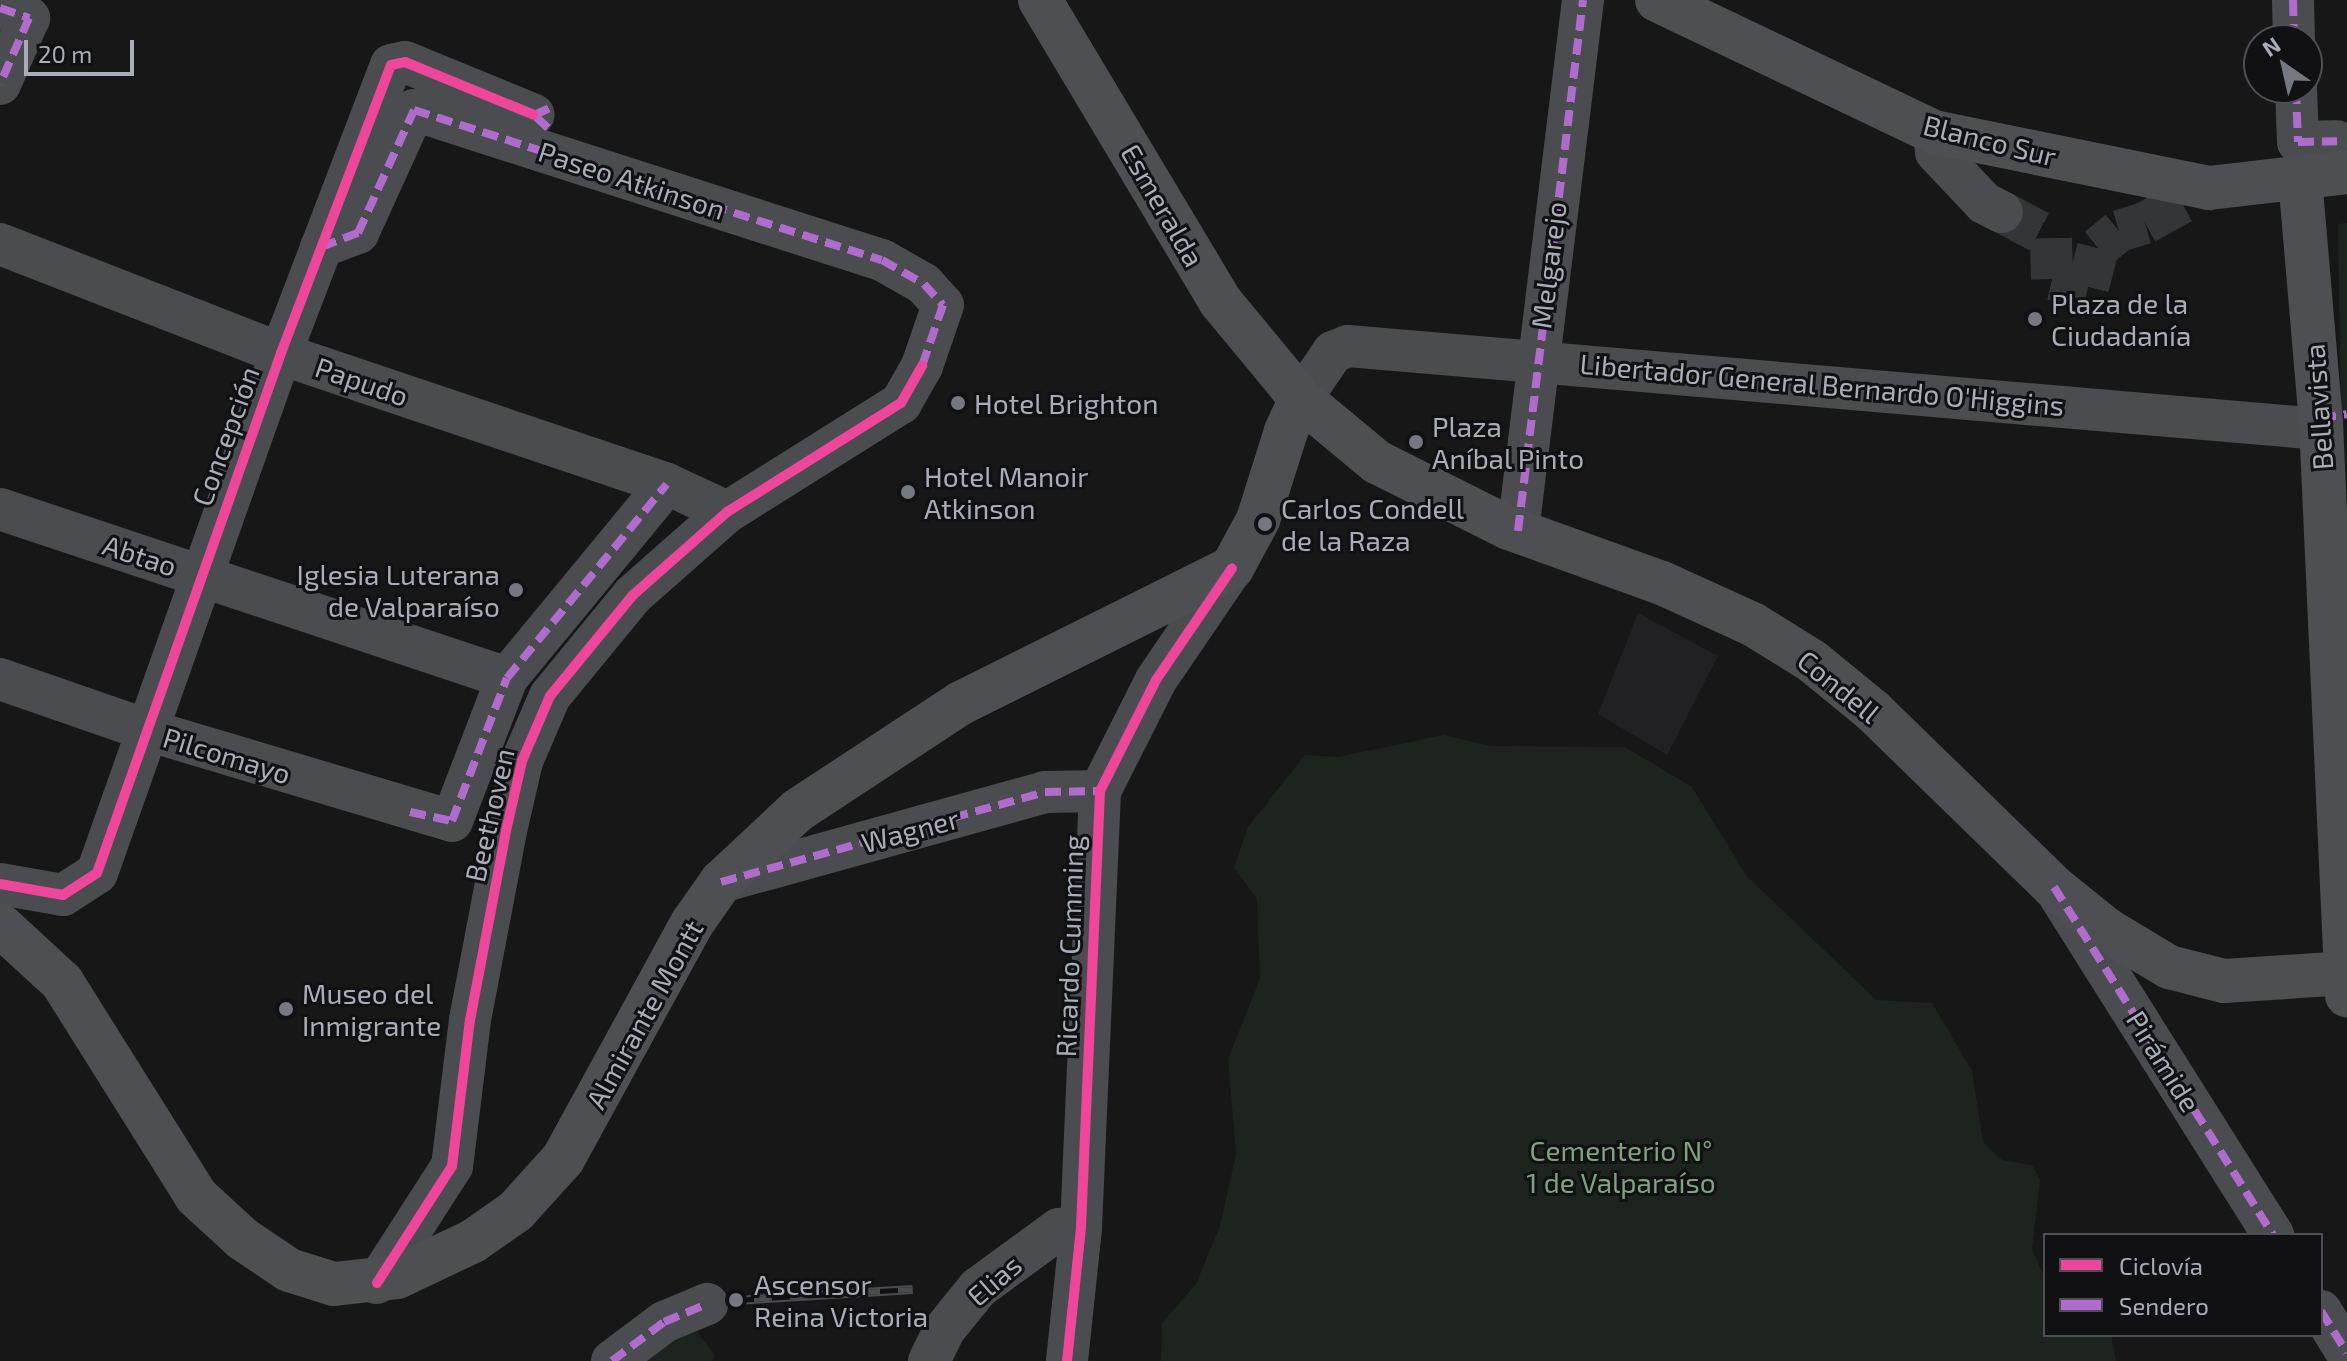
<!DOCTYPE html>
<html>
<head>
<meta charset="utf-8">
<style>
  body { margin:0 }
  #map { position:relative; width:2347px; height:1361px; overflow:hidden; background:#171717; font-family:"Exo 2",sans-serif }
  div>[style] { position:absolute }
  .built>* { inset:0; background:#212123 }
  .green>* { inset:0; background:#1d241e }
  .minor-tunnel>* { height:42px; margin-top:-21px; transform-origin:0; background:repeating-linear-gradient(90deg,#343537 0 42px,transparent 0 63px) }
  .minor>* { height:42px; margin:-21px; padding:0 21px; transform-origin:21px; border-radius:21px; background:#4b4c50 }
  .major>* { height:44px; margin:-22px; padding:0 22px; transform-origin:22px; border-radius:22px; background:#4d4f52 }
  .rail>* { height:9px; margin-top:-4.5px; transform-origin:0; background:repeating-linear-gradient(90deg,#111113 0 18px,#4b4c4f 0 36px); box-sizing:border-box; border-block:2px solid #4b4c4f }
  .quiet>* { height:8px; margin-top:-4px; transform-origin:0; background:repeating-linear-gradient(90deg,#b06ccc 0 16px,transparent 0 24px) }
  .cycleway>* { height:10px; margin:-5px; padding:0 5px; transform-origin:5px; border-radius:5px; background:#ed469a }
  .dots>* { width:22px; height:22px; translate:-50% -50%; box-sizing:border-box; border:4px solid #111113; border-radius:50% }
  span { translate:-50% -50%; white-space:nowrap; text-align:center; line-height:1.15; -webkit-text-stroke:6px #111113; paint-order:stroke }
  .street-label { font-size:28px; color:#a8adb8 }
  .poi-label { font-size:28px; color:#a8adb8 }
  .left { translate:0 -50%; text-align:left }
  .right { translate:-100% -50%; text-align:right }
  .park-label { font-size:28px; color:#7fa381 }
  .legend { position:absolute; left:2043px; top:1233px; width:280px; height:104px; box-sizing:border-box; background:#111113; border:2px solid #4d4f55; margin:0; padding:10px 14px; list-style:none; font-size:24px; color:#a8adb8 }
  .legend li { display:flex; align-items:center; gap:16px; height:40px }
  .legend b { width:40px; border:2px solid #4d4f55 }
  .north { position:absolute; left:2243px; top:24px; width:80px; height:80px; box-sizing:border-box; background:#111113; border:2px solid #4d4f55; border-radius:50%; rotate:326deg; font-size:22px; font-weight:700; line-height:32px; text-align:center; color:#a8adb8 }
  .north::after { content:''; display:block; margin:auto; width:28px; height:36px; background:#757880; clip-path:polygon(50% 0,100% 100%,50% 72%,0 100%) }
  .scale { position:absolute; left:24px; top:40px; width:110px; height:36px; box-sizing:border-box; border:4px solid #a8adb8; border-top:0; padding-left:10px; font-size:24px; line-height:28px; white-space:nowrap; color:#a8adb8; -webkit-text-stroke:6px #111113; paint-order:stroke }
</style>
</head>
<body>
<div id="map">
  <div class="built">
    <i style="clip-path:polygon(1638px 613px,1718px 656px,1667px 755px,1598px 714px)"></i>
  </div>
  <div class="green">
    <i style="clip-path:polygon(2347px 223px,2347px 411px,2341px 412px,2338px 224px)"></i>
    <i style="clip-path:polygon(1444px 735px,1490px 746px,1625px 747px,1692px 787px,1746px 875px,1876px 1000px,1932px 1003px,1972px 1071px,1983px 1142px,2002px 1160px,2032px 1165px,2040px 1180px,2032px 1249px,2045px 1279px,2045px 1335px,2111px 1335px,2116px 1361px,1161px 1361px,1162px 1323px,1196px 1284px,1220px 1226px,1236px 1154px,1228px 1059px,1260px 979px,1257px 899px,1234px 867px,1248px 827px,1305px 755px,1337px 757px)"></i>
    <i style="clip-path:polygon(691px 1325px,715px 1355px,712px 1361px,632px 1361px)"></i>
  </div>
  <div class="minor-tunnel">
    <i style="left:2002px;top:212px;width:55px;rotate:28deg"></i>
    <i style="left:2051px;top:238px;width:41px;rotate:88.6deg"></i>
    <i style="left:2052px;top:279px;width:37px;rotate:13deg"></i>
    <i style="left:2088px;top:287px;width:40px;rotate:-75.6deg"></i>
    <i style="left:2098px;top:248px;width:27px;rotate:-39deg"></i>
    <i style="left:2119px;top:231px;width:27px;rotate:-17deg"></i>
    <i style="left:2145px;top:223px;width:73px;rotate:-28.7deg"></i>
  </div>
  <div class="minor">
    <i style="left:2293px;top:0;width:40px;rotate:88.6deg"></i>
    <i style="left:0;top:8px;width:31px;rotate:19deg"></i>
    <i style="left:29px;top:18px;width:72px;rotate:113.7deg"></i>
    <i style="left:2296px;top:88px;width:54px;rotate:87.9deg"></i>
    <i style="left:2298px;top:142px;width:39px;rotate:-1deg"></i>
    <i style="left:1934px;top:132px;width:20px;rotate:84deg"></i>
    <i style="left:1936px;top:152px;width:70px;rotate:46.7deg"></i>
    <i style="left:1984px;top:203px;width:20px;rotate:27deg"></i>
    <i style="left:0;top:244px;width:314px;rotate:21.3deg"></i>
    <i style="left:293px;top:358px;width:395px;rotate:18.6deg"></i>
    <i style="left:667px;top:484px;width:66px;rotate:25deg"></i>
    <i style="left:321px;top:247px;width:40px;rotate:-21deg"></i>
    <i style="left:358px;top:233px;width:135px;rotate:-65.5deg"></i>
    <i style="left:414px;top:110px;width:491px;rotate:17.8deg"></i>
    <i style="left:882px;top:260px;width:48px;rotate:29.7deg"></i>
    <i style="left:924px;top:284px;width:28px;rotate:48deg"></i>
    <i style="left:943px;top:305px;width:65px;rotate:109deg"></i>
    <i style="left:922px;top:366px;width:43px;rotate:119.6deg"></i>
    <i style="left:901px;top:403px;width:205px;rotate:147.9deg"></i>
    <i style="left:727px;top:512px;width:125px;rotate:138.6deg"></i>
    <i style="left:633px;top:595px;width:131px;rotate:129.4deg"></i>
    <i style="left:550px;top:696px;width:71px;rotate:113.3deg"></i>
    <i style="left:522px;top:761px;width:72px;rotate:102.9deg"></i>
    <i style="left:506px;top:831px;width:192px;rotate:100.8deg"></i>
    <i style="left:470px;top:1020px;width:147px;rotate:97deg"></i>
    <i style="left:452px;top:1166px;width:139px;rotate:122.7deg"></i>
    <i style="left:1301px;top:399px;width:57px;rotate:-55.8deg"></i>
    <i style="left:1333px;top:352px;width:16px;rotate:-22deg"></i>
    <i style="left:1348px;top:346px;width:977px;rotate:4.88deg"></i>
    <i style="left:0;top:509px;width:534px;rotate:18.43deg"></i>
    <i style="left:1518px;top:531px;width:535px;rotate:-83.02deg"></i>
    <i style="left:0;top:679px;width:156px;rotate:19.1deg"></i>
    <i style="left:147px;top:730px;width:318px;rotate:16.6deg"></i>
    <i style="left:452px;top:821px;width:153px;rotate:-69deg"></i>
    <i style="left:507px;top:678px;width:251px;rotate:-50.5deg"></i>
    <i style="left:721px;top:882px;width:336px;rotate:-15.5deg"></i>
    <i style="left:1045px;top:792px;width:55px;rotate:-1deg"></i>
    <i style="left:0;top:884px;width:64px;rotate:9.9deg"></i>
    <i style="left:63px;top:895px;width:40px;rotate:-32.9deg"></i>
    <i style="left:97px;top:873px;width:552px;rotate:-70.51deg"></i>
    <i style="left:281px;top:353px;width:308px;rotate:-69.1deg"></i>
    <i style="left:391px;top:65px;width:14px;rotate:-12deg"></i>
    <i style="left:405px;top:62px;width:139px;rotate:22.3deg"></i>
    <i style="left:2059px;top:895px;width:402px;rotate:57.8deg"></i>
    <i style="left:2321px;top:1311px;width:49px;rotate:58.2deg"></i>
    <i style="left:612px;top:1361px;width:65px;rotate:-36.9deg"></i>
    <i style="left:664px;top:1322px;width:47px;rotate:-22.7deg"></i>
    <i style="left:929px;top:1361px;width:34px;rotate:-64deg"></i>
    <i style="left:944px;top:1330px;width:54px;rotate:-51deg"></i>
    <i style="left:978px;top:1288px;width:100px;rotate:-36.1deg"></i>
    <i style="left:1059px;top:1229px;width:22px;rotate:-5deg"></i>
    <i style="left:1067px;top:1361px;width:135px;rotate:-84deg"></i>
    <i style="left:1081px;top:1227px;width:436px;rotate:-87.5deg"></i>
    <i style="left:1100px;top:791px;width:124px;rotate:-63.2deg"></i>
    <i style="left:1156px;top:680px;width:135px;rotate:-55.8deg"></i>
  </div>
  <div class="major">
    <i style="left:1040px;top:0;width:351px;rotate:59.1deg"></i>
    <i style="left:1220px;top:301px;width:127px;rotate:50.4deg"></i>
    <i style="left:1301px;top:399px;width:99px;rotate:39.7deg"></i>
    <i style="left:1377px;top:462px;width:148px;rotate:26.6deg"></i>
    <i style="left:1509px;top:528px;width:163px;rotate:19.8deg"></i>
    <i style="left:1662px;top:583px;width:101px;rotate:24.5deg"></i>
    <i style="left:1754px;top:625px;width:68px;rotate:31.8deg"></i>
    <i style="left:1812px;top:661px;width:79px;rotate:39.3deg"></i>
    <i style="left:1873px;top:711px;width:252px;rotate:44.2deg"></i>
    <i style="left:2054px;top:887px;width:67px;rotate:38.9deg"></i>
    <i style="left:2106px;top:929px;width:74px;rotate:31.1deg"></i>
    <i style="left:2169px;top:967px;width:57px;rotate:14.3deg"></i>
    <i style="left:2224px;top:981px;width:123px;rotate:-3.7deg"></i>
    <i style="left:1657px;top:0;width:307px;rotate:25.5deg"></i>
    <i style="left:1934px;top:132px;width:281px;rotate:11.5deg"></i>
    <i style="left:2209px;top:188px;width:139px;rotate:-6.6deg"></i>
    <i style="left:2300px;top:178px;width:246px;rotate:85.1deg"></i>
    <i style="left:2321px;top:423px;width:573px;rotate:87.4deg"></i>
    <i style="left:0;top:925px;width:84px;rotate:42.6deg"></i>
    <i style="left:62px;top:982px;width:252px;rotate:57.9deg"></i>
    <i style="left:196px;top:1196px;width:64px;rotate:42.5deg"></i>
    <i style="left:243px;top:1239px;width:55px;rotate:34deg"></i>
    <i style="left:289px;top:1270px;width:47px;rotate:17.3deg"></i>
    <i style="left:334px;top:1284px;width:63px;rotate:-6.3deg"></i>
    <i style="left:397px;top:1277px;width:84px;rotate:-25.3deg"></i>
    <i style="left:473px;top:1241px;width:52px;rotate:-34.9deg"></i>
    <i style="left:516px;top:1211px;width:70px;rotate:-47.9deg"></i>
    <i style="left:563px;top:1159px;width:270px;rotate:-61.3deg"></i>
    <i style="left:693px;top:922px;width:49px;rotate:-55deg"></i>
    <i style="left:721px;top:882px;width:105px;rotate:-43.1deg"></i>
    <i style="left:798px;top:810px;width:195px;rotate:-33.3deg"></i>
    <i style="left:961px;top:703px;width:303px;rotate:-26.5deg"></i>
    <i style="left:1232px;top:568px;width:55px;rotate:-61.6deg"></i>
    <i style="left:1258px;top:520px;width:93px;rotate:-72.5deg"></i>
    <i style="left:1286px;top:431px;width:35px;rotate:-65deg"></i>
  </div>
  <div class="rail">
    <i style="left:736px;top:1300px;width:177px;rotate:-3.6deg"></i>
  </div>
  <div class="quiet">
    <i style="left:2293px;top:0;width:40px;rotate:88.6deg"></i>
    <i style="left:0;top:8px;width:31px;rotate:19deg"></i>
    <i style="left:29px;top:18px;width:72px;rotate:113.7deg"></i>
    <i style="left:2296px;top:88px;width:54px;rotate:87.9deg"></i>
    <i style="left:2298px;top:142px;width:39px;rotate:-1deg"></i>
    <i style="left:548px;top:128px;width:19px;rotate:-137deg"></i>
    <i style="left:534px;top:115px;width:22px;rotate:-24deg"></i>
    <i style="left:321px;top:247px;width:40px;rotate:-21deg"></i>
    <i style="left:358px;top:233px;width:135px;rotate:-65.5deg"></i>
    <i style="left:414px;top:110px;width:491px;rotate:17.8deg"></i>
    <i style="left:882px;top:260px;width:48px;rotate:29.7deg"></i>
    <i style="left:924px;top:284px;width:28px;rotate:48deg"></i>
    <i style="left:943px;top:305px;width:65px;rotate:109deg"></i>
    <i style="left:2320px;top:418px;width:27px;rotate:-8deg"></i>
    <i style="left:1518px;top:531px;width:535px;rotate:-83.02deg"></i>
    <i style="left:410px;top:812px;width:43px;rotate:12.1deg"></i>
    <i style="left:452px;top:821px;width:153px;rotate:-69deg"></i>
    <i style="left:507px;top:678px;width:251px;rotate:-50.5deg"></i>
    <i style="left:721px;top:882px;width:336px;rotate:-15.5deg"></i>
    <i style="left:1045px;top:792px;width:55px;rotate:-1deg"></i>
    <i style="left:2054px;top:887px;width:411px;rotate:57.8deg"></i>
    <i style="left:2321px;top:1311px;width:49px;rotate:58.2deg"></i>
    <i style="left:612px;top:1361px;width:65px;rotate:-36.9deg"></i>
    <i style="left:664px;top:1322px;width:47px;rotate:-22.7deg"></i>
  </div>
  <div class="cycleway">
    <i style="left:0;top:884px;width:64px;rotate:9.9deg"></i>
    <i style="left:63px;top:895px;width:40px;rotate:-32.9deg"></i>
    <i style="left:97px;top:873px;width:552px;rotate:-70.51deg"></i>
    <i style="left:281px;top:353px;width:308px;rotate:-69.1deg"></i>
    <i style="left:391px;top:65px;width:14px;rotate:-12deg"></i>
    <i style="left:405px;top:62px;width:139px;rotate:22.3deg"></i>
    <i style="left:377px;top:1283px;width:139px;rotate:-57.3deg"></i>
    <i style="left:452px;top:1166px;width:147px;rotate:-83deg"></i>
    <i style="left:470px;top:1020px;width:192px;rotate:-79.2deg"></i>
    <i style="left:506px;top:831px;width:72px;rotate:-77.1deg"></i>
    <i style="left:522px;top:761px;width:71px;rotate:-66.7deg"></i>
    <i style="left:550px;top:696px;width:131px;rotate:-50.6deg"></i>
    <i style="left:633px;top:595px;width:125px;rotate:-41.4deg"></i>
    <i style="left:727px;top:512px;width:205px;rotate:-32.1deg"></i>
    <i style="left:901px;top:403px;width:43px;rotate:-60.4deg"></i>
    <i style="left:1067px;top:1361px;width:135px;rotate:-84deg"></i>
    <i style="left:1081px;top:1227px;width:436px;rotate:-87.5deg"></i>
    <i style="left:1100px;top:791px;width:124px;rotate:-63.2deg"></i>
    <i style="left:1156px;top:680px;width:135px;rotate:-55.8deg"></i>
  </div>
  <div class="dots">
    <i style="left:2035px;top:319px;background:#757880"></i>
    <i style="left:958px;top:403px;background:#757880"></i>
    <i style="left:1416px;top:442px;background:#757880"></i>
    <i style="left:908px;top:492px;background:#757880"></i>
    <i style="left:1265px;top:524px;background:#757880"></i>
    <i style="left:516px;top:590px;background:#757880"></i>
    <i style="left:286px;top:1009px;background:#757880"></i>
    <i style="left:736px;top:1300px;background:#757880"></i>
  </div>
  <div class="street-label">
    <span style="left:1990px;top:140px;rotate:14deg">Blanco Sur</span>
    <span style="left:632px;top:180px;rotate:18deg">Paseo Atkinson</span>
    <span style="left:1163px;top:205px;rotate:60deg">Esmeralda</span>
    <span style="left:1548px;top:265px;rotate:-83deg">Melgarejo</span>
    <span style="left:362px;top:381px;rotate:19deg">Papudo</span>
    <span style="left:1822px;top:384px;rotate:5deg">Libertador General Bernardo O'Higgins</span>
    <span style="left:2318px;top:407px;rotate:-94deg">Bellavista</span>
    <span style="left:225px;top:436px;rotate:-70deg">Concepción</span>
    <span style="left:140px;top:555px;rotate:18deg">Abtao</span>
    <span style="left:1839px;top:686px;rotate:39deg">Condell</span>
    <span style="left:227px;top:755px;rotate:17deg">Pilcomayo</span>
    <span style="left:489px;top:815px;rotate:-77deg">Beethoven</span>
    <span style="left:910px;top:830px;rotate:-15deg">Wagner</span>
    <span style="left:1069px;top:946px;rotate:-88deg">Ricardo Cumming</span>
    <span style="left:644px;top:1014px;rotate:-61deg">Almirante Montt</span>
    <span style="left:2164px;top:1061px;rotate:58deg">Pirámide</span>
    <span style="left:994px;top:1280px;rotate:-41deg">Elias</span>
  </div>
  <div class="poi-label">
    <span class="left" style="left:2051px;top:319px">Plaza de la<br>Ciudadanía</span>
    <span class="left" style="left:974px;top:403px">Hotel Brighton</span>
    <span class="left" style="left:1432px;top:442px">Plaza<br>Aníbal Pinto</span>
    <span class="left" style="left:924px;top:492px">Hotel Manoir<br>Atkinson</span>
    <span class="left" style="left:1281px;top:524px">Carlos Condell<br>de la Raza</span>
    <span class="right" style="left:500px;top:590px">Iglesia Luterana<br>de Valparaíso</span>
    <span class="left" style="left:302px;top:1009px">Museo del<br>Inmigrante</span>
    <span class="left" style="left:754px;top:1300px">Ascensor<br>Reina Victoria</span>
  </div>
  <div class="park-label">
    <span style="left:1621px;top:1166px">Cementerio N°<br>1 de Valparaíso</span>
  </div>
  <ul class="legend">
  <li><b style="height:10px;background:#ed469a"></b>Ciclovía</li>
  <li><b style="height:10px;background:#b06ccc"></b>Sendero</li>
  </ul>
  <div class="north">N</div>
  <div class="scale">20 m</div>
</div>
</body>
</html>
